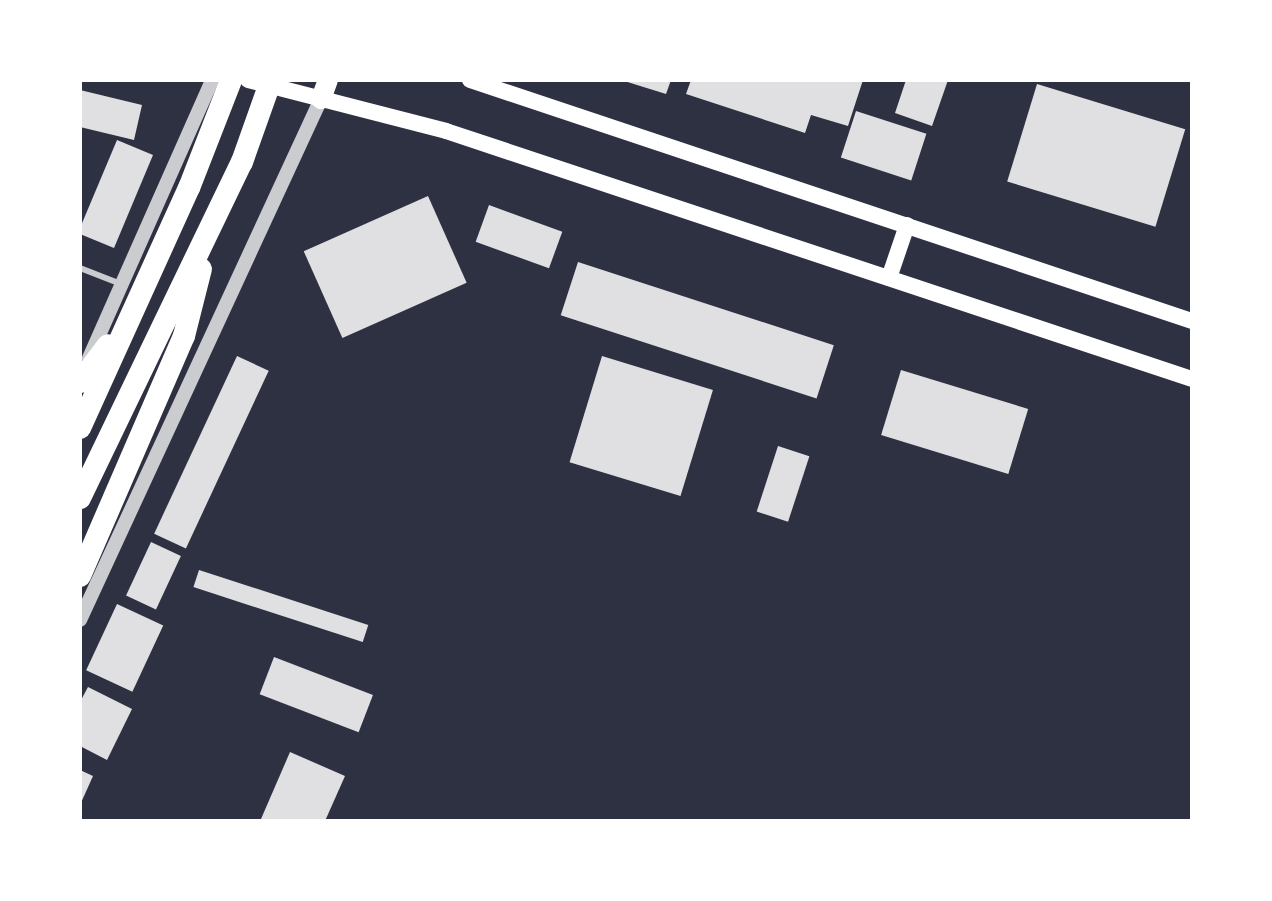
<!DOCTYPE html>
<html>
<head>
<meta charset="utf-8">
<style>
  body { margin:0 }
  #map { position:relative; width:1272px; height:901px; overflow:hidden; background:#2d3142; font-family:Arial,sans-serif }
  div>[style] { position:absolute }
  .building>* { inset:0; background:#e0e0e3; transform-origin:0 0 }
  .service>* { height:6px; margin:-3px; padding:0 3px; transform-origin:3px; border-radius:3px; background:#caccd0 }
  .tertiary>* { height:14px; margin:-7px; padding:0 7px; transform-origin:7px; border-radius:7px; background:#caccd0 }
  .secondary>* { height:16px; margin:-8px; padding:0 8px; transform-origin:8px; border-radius:8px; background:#fff }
  .primary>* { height:20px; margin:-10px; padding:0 10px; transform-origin:10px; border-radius:10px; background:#fff }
  .trunk>* { height:22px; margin:-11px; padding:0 11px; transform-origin:11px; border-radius:11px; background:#fff }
  span { translate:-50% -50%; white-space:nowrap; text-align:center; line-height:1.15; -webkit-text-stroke:6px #fff; paint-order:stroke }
  .frame { position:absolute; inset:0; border:82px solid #fff; pointer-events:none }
</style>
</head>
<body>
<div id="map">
  <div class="building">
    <i style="clip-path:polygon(621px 80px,671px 80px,666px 94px)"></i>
    <i style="clip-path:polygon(691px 80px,863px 80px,848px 126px,811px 115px,805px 133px,686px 94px)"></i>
    <i style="clip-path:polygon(906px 80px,948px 80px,932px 126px,895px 113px)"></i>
    <i style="left:1037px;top:84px;width:155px;height:102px;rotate:17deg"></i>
    <i style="clip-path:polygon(80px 90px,142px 105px,134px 140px,80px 127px)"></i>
    <i style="left:856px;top:111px;width:74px;height:49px;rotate:18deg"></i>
    <i style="clip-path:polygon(117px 140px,153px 155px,114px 248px,80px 234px,80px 228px)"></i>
    <i style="left:428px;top:196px;width:95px;height:136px;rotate:66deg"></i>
    <i style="left:489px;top:205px;width:78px;height:39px;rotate:20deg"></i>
    <i style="left:578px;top:262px;width:269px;height:56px;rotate:18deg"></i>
    <i style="left:237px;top:356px;width:35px;height:196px;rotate:25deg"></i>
    <i style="left:602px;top:356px;width:116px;height:111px;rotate:17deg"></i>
    <i style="left:901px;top:370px;width:133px;height:68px;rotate:17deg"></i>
    <i style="left:778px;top:446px;width:33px;height:69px;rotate:18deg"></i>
    <i style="left:151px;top:542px;width:33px;height:59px;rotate:25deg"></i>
    <i style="left:199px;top:570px;width:178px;height:18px;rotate:18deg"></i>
    <i style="left:117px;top:604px;width:51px;height:73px;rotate:25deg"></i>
    <i style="left:274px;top:657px;width:106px;height:40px;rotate:21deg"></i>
    <i style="clip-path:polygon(88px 687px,132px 709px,107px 760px,80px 746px,80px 702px)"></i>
    <i style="clip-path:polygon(290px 752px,345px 776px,325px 821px,261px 819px)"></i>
    <i style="clip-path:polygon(80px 770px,93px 776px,80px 805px)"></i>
  </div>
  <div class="service">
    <i style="left:80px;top:268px;width:44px;rotate:21.3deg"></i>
  </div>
  <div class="tertiary">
    <i style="left:89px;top:358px;width:304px;rotate:-66.1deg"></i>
    <i style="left:80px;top:620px;width:574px;rotate:-65.18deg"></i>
  </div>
  <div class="secondary">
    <i style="left:248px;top:80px;width:204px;rotate:14.4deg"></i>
    <i style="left:446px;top:131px;width:786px;rotate:18.39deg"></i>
    <i style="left:470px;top:80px;width:761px;rotate:18.46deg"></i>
    <i style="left:889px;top:278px;width:56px;rotate:-71.2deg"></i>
  </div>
  <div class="primary">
    <i style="left:321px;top:99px;width:20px;rotate:-70deg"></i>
  </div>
  <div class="trunk">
    <i style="left:80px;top:382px;width:46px;rotate:-52.9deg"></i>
    <i style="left:80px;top:428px;width:264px;rotate:-65.6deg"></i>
    <i style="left:189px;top:188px;width:116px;rotate:-68.7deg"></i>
    <i style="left:80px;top:498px;width:373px;rotate:-64.3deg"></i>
    <i style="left:242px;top:162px;width:87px;rotate:-70.5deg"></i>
    <i style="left:80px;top:576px;width:262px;rotate:-66.6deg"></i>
    <i style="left:184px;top:336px;width:69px;rotate:-75.8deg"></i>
  </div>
  <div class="frame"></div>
</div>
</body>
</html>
